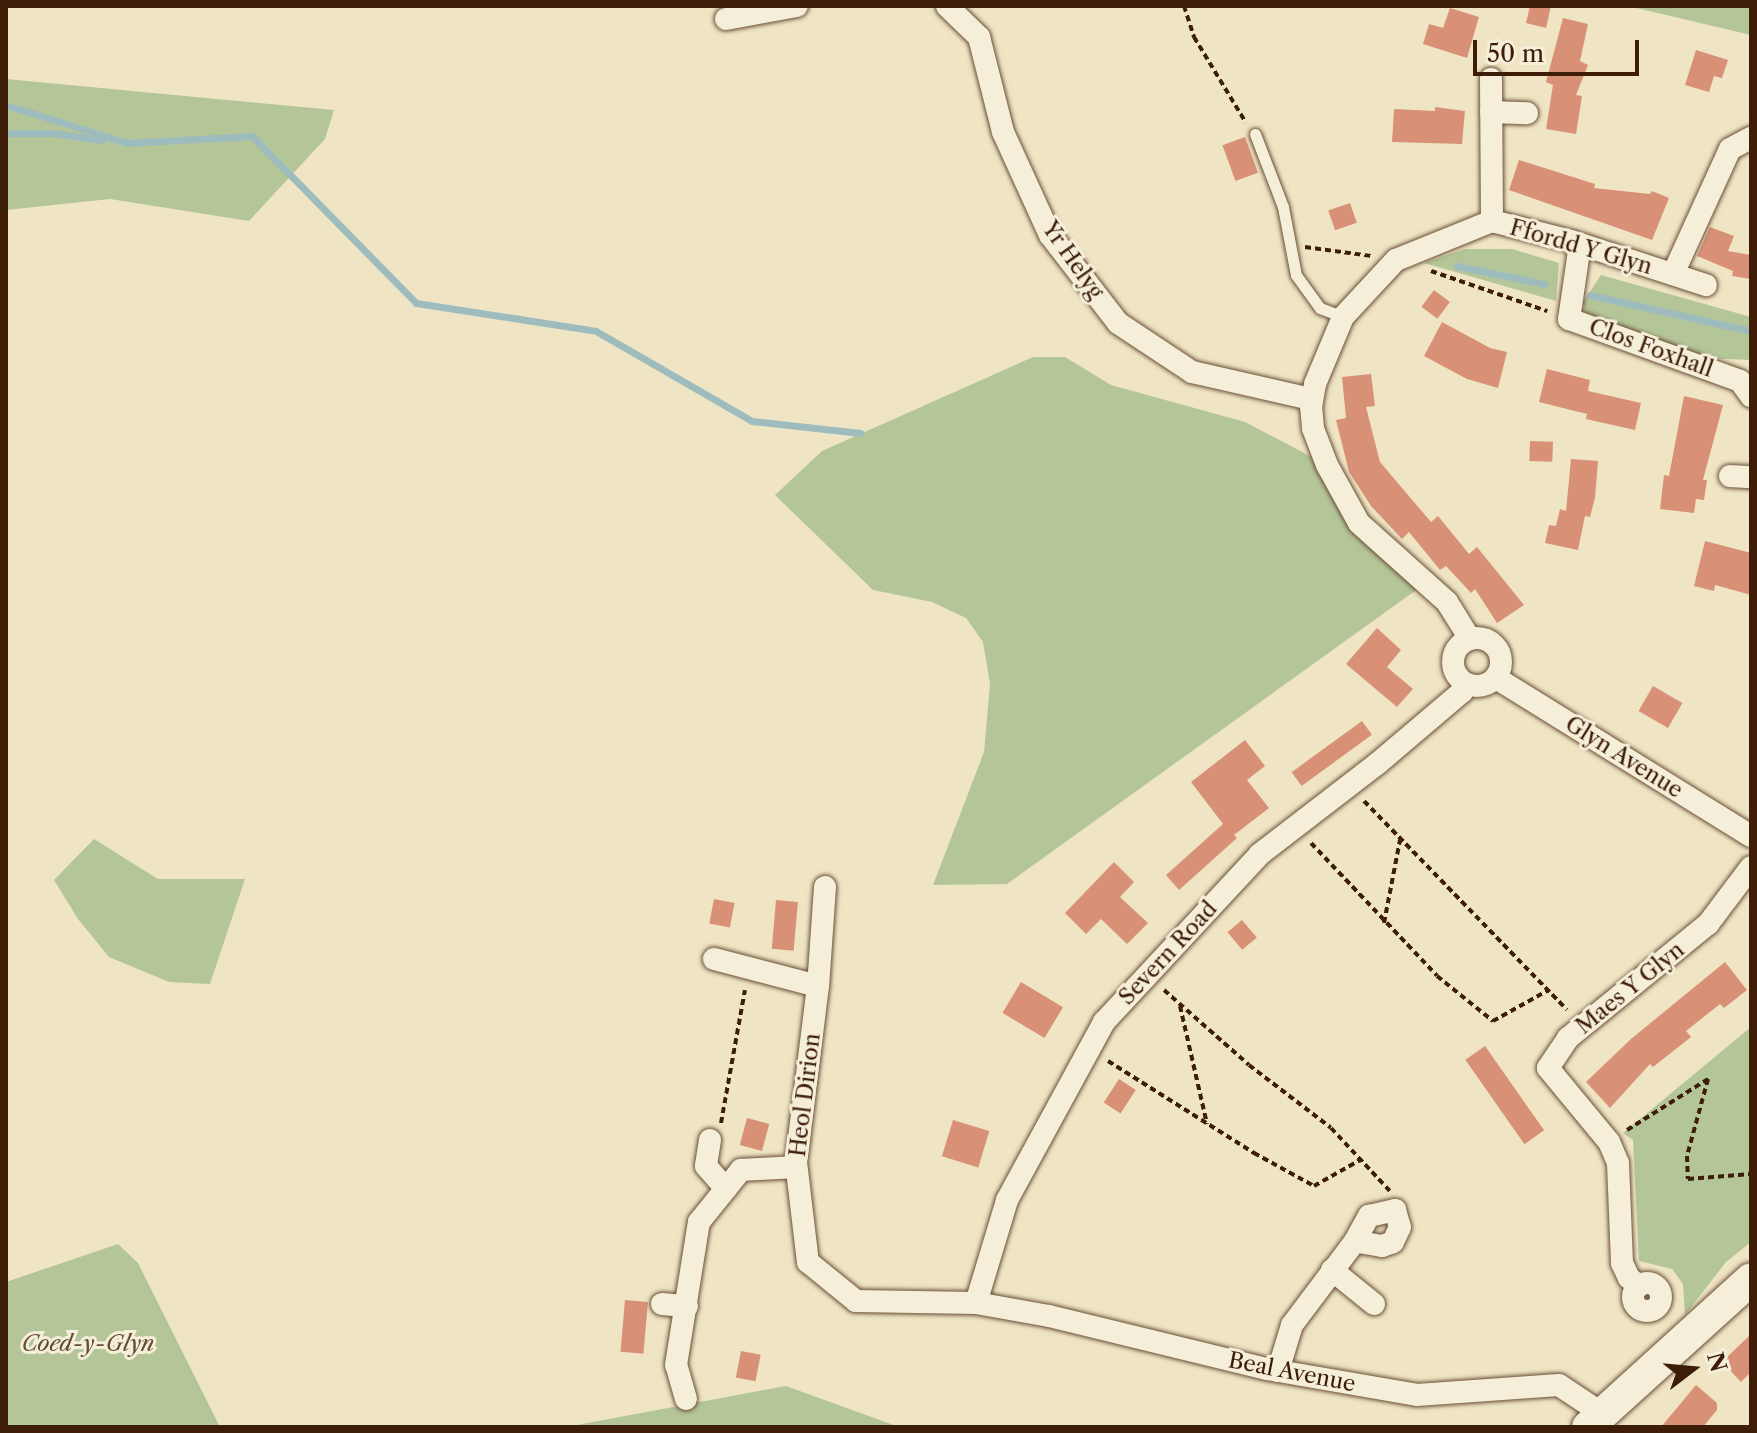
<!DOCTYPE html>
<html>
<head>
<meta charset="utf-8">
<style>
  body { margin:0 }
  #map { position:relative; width:1757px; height:1433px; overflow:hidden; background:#efe5c4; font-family:"Libre Caslon Text",serif }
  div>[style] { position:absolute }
  .green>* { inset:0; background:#b4c698 }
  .stream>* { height:7px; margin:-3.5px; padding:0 3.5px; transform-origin:3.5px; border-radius:3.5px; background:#9ebcbe }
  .building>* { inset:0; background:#d89177; transform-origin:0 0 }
  .path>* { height:4px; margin-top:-2px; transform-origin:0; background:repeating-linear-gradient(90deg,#3d1c08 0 6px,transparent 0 10px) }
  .roads { filter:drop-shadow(0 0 2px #6a4e37) drop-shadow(0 0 2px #6a4e37) }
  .lane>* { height:11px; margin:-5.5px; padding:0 5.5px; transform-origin:5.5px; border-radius:5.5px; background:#f5eed9 }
  .street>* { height:22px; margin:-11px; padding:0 11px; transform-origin:11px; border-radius:11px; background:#f5eed9 }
  .street>.ring { margin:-11px; padding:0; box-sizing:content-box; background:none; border:22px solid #f5eed9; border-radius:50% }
  .secondary>* { height:32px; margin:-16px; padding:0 16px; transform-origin:16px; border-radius:16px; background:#f5eed9 }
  span { translate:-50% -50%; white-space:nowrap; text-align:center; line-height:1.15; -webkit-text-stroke:6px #f5eed9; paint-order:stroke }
  .street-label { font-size:22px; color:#3d1c08 }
  .park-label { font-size:22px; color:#614f33; font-style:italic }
  .frame { position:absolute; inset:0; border:8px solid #3d1c08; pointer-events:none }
  .north { position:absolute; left:1653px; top:1329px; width:80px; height:80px; -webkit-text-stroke:6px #f5eed9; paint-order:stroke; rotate:74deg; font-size:22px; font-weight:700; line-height:32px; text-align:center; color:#3d1c08 }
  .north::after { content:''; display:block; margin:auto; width:28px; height:36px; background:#3d1c08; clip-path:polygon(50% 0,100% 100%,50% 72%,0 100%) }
  .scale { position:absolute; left:1473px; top:40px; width:166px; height:36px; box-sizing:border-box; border:4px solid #3d1c08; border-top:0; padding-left:10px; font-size:24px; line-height:28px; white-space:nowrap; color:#3d1c08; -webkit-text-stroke:6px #f5eed9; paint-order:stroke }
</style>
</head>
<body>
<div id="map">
  <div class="green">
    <i style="clip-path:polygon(1628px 6px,1751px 6px,1751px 35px)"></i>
    <i style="clip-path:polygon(6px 79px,334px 110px,325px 139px,249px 221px,110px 199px,6px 210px)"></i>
    <i style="clip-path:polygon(1465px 249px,1512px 249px,1559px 263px,1556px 301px,1424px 263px)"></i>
    <i style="clip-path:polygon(1601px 275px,1751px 317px,1751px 360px,1703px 358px,1586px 316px,1583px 302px)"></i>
    <i style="clip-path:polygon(1033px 357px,1065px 357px,1111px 385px,1245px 422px,1327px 465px,1359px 523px,1426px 583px,1007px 884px,933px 885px,984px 752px,990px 684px,983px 642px,966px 618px,932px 602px,873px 590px,775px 495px,822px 451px)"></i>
    <i style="clip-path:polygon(94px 839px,158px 879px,245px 879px,210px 984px,169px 982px,109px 957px,78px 919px,54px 880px)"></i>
    <i style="clip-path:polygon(1751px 1027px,1751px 1242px,1726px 1262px,1685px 1315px,1683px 1284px,1672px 1269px,1639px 1261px,1633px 1140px,1623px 1133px)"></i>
    <i style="clip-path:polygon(118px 1244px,138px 1263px,220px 1427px,6px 1427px,6px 1282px)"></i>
    <i style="clip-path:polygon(786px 1386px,899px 1427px,566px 1427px)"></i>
  </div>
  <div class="stream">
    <i style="left:6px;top:105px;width:127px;rotate:17.4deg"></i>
    <i style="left:127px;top:143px;width:125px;rotate:-3.2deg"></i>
    <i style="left:252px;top:136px;width:234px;rotate:45.5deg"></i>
    <i style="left:416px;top:303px;width:182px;rotate:8.8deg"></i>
    <i style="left:596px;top:331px;width:180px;rotate:30deg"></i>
    <i style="left:752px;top:421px;width:109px;rotate:6.3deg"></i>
    <i style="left:6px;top:133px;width:46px"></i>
    <i style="left:52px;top:133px;width:51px;rotate:7.8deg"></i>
    <i style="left:1457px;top:266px;width:89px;rotate:11.7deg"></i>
    <i style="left:1590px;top:295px;width:165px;rotate:12.6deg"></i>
  </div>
  <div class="building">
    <i style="clip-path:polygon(1530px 6px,1551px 6px,1546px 28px,1526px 23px)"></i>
    <i style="clip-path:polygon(1450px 8px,1479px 17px,1467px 58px,1423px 44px,1429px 24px,1443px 28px)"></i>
    <i style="clip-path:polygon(1563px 18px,1588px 24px,1580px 61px,1588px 65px,1576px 95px,1582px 96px,1576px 134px,1546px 129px,1553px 85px,1546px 82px)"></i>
    <i style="clip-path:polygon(1696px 50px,1728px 60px,1722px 78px,1714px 76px,1709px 92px,1685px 85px)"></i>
    <i style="clip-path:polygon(1435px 107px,1465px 111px,1462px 144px,1392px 142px,1394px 109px,1435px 111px)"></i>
    <i style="left:1245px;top:137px;width:38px;height:24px;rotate:70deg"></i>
    <i style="clip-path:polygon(1519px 160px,1595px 184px,1594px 188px,1650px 194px,1652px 191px,1669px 198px,1652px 240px,1509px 190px)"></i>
    <i style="left:1350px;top:203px;width:21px;height:23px;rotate:71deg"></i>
    <i style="clip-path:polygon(1710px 227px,1734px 236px,1728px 251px,1751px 255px,1751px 279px,1732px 276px,1733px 271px,1697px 256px)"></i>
    <i style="left:1434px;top:290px;width:20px;height:21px;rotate:37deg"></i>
    <i style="clip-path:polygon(1442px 322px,1490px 348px,1507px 352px,1498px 388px,1467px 379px,1424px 356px)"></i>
    <i style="clip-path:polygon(1547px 369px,1590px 380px,1588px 391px,1641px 403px,1635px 430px,1586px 419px,1587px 414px,1539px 402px)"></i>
    <i style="clip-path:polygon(1371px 374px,1375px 406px,1366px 407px,1380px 462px,1431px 522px,1438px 516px,1469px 554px,1477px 547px,1524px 605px,1497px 623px,1475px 589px,1471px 593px,1446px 566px,1440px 570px,1409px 532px,1402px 539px,1371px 506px,1349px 472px,1336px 420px,1346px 418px,1342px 377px)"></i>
    <i style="clip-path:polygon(1684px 396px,1723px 405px,1703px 480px,1707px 480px,1704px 500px,1696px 499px,1694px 513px,1660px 509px,1664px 475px,1669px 476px)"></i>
    <i style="left:1530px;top:441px;width:23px;height:20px;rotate:2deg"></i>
    <i style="clip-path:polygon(1571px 459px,1598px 461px,1595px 498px,1590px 517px,1585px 516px,1578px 550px,1545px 543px,1549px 525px,1556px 526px,1560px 509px,1566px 511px)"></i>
    <i style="clip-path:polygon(1705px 541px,1751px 553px,1751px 595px,1715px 585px,1714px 591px,1694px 586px)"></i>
    <i style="clip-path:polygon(1377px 628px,1401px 650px,1387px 667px,1413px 689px,1397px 707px,1346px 664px)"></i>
    <i style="left:1653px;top:686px;width:34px;height:29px;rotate:30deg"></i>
    <i style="left:1362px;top:721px;width:17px;height:87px;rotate:54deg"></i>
    <i style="clip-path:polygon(1245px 740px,1265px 766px,1247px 780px,1269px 808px,1234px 835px,1237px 838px,1179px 890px,1166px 875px,1223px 824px,1191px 782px)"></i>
    <i style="clip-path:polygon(1114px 862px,1134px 882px,1120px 897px,1148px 923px,1127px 944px,1101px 919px,1086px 934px,1065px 913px)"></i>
    <i style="left:714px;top:899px;width:21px;height:25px;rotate:11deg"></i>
    <i style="left:776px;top:900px;width:22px;height:49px;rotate:5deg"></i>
    <i style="left:1242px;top:920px;width:23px;height:19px;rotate:50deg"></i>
    <i style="clip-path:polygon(1725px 962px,1747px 990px,1724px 1008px,1720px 1004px,1686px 1031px,1691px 1037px,1653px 1067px,1650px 1064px,1610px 1108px,1586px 1082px,1631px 1039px)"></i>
    <i style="left:1021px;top:982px;width:49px;height:36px;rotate:31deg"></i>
    <i style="left:1485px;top:1046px;width:103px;height:24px;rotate:55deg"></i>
    <i style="left:1119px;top:1079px;width:20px;height:28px;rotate:33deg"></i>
    <i style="left:747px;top:1118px;width:23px;height:28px;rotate:15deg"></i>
    <i style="left:953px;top:1120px;width:38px;height:38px;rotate:17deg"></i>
    <i style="left:625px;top:1300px;width:23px;height:52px;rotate:5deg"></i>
    <i style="clip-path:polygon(1751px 1334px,1751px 1372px,1741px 1382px,1722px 1362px)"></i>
    <i style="left:741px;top:1351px;width:20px;height:27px;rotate:11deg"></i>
    <i style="clip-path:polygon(1696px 1385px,1717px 1403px,1717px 1410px,1703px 1427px,1661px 1427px)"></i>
  </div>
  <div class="path">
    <i style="left:1184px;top:6px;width:33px;rotate:72deg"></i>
    <i style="left:1194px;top:37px;width:100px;rotate:58.8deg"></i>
    <i style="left:1305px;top:247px;width:68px;rotate:7.7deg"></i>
    <i style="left:1431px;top:271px;width:123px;rotate:19deg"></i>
    <i style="left:1364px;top:801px;width:291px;rotate:45.8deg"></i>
    <i style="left:1311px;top:843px;width:183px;rotate:46.5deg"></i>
    <i style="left:1437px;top:976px;width:72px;rotate:38.8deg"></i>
    <i style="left:1493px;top:1021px;width:62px;rotate:-29.1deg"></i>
    <i style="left:1384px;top:923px;width:85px;rotate:-79.1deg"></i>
    <i style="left:1164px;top:990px;width:113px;rotate:41.4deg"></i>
    <i style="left:1249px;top:1065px;width:103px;rotate:37.5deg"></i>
    <i style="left:1331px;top:1128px;width:86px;rotate:46.9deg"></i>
    <i style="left:1180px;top:1006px;width:121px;rotate:77.1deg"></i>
    <i style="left:1108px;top:1061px;width:173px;rotate:32.2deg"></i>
    <i style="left:1254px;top:1153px;width:68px;rotate:28.8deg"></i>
    <i style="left:1314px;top:1186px;width:53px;rotate:-29.5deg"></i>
    <i style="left:721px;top:1123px;width:135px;rotate:-79.8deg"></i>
    <i style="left:1627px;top:1130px;width:96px;rotate:-32.2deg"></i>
    <i style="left:1708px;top:1079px;width:80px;rotate:105.3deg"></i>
    <i style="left:1687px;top:1156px;width:23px;rotate:88deg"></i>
    <i style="left:1688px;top:1179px;width:63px;rotate:-4.5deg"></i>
  </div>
  <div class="roads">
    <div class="lane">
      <i style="left:1255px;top:134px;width:78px;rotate:69deg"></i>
      <i style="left:1283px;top:207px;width:69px;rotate:79.2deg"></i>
      <i style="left:1296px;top:275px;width:41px;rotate:54deg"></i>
      <i style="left:1320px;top:308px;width:25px;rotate:21deg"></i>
    </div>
    <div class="street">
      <i style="left:947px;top:6px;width:45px;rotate:44.1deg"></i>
      <i style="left:979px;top:37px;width:98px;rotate:75.8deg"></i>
      <i style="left:1003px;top:132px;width:113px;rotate:65.5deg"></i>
      <i style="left:1050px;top:235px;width:111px;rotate:52.3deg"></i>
      <i style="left:1118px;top:323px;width:89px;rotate:33.5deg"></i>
      <i style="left:1192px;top:372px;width:122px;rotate:12.8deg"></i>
      <i style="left:726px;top:19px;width:72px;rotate:-10.4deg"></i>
      <i style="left:1491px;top:79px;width:142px;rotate:89.6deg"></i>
      <i style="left:1491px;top:112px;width:36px;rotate:2deg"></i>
      <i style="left:1580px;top:244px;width:76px;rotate:98.3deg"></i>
      <i style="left:1569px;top:319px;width:182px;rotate:19.9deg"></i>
      <i style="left:1740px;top:381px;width:19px;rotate:54deg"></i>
      <i style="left:1673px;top:274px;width:137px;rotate:-65.5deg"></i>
      <i style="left:1730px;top:149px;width:24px;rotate:-28deg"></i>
      <i style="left:1730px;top:476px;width:21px;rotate:3deg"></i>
      <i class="ring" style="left:1453px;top:638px;width:26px;height:26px"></i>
      <i style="left:1470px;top:639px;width:44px;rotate:-121.9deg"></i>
      <i style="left:1447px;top:602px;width:118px;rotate:-138.1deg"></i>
      <i style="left:1359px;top:523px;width:66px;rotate:-118.9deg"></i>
      <i style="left:1327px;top:465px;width:40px;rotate:-111deg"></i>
      <i style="left:1313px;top:428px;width:21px;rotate:-95deg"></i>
      <i style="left:1311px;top:407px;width:23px;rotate:-80deg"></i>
      <i style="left:1315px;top:384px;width:73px;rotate:-67.3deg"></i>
      <i style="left:1343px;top:317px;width:78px;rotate:-47.1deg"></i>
      <i style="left:1396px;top:260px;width:104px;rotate:-22.1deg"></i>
      <i style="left:1492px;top:221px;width:81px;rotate:14.2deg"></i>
      <i style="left:1571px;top:241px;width:142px;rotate:18.1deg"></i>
      <i style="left:1496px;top:678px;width:300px;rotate:31.8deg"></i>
      <i style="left:825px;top:887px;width:99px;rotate:94deg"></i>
      <i style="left:818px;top:986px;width:177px;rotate:97.1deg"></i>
      <i style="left:796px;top:1162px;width:101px;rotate:83.2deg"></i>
      <i style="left:808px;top:1262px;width:62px;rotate:39.1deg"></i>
      <i style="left:856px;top:1301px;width:120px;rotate:1deg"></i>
      <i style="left:976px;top:1303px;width:74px;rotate:10.1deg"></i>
      <i style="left:1049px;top:1316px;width:224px;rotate:13.7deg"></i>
      <i style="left:1267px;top:1369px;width:152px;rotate:9.8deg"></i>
      <i style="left:1417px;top:1395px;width:142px;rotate:-4deg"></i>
      <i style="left:1559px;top:1385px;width:54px;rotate:33.7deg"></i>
      <i style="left:714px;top:959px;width:107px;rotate:14.6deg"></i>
      <i style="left:710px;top:1140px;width:26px;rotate:99deg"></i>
      <i style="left:706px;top:1166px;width:30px;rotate:49deg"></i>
      <i style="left:1395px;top:1210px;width:18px;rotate:74deg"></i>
      <i style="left:1400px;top:1227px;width:17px;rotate:115deg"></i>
      <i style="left:1393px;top:1242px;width:12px;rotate:160deg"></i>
      <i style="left:1382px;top:1246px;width:27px;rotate:-170deg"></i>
      <i style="left:1355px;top:1241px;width:29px;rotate:-61deg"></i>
      <i style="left:1369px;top:1216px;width:27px;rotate:-13deg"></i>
      <i style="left:1332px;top:1270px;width:54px;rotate:39deg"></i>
      <i class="ring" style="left:1633px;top:1283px;width:6px;height:6px"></i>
      <i style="left:1639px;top:1286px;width:13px;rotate:-141deg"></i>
      <i style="left:1629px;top:1278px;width:17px;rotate:-115deg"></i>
      <i style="left:1622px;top:1263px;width:100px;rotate:-92.3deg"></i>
      <i style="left:1618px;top:1163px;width:23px;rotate:-113deg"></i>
      <i style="left:1609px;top:1142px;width:96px;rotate:-129.5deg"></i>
      <i style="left:1548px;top:1068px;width:36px;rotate:-56deg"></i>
      <i style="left:1568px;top:1038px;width:181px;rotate:-39.2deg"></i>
      <i style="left:1708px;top:924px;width:71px;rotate:-53deg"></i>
      <i style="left:976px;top:1303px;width:108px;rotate:-73.2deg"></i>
      <i style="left:1007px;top:1200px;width:203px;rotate:-61.4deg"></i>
      <i style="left:1104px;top:1022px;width:229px;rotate:-47.1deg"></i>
      <i style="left:1260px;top:854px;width:148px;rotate:-37.6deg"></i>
      <i style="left:1377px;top:764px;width:111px;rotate:-40.3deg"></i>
      <i style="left:1462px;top:692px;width:9px;rotate:-72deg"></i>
      <i style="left:662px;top:1304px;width:25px;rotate:5deg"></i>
      <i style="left:1278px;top:1371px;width:48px;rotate:-73.1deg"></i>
      <i style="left:1292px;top:1325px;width:105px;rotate:-53.1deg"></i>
      <i style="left:686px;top:1399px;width:35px;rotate:-106deg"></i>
      <i style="left:676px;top:1365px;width:145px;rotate:-80.9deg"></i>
      <i style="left:699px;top:1222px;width:67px;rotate:-51.1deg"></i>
      <i style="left:741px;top:1170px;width:55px;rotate:-3.1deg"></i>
    </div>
    <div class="secondary">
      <i style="left:1588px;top:1427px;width:220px;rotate:-42.2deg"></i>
    </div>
  </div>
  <div class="street-label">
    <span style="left:1581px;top:247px;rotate:16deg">Ffordd Y Glyn</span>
    <span style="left:1073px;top:260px;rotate:55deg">Yr Helyg</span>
    <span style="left:1651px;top:348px;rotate:20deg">Clos Foxhall</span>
    <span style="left:1624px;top:757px;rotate:32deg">Glyn Avenue</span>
    <span style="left:1168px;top:953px;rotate:-47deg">Severn Road</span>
    <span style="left:1630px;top:988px;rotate:-39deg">Maes Y Glyn</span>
    <span style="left:805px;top:1095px;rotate:-83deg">Heol Dirion</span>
    <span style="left:1292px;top:1372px;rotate:11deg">Beal Avenue</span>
  </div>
  <div class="park-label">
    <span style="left:88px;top:1344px">Coed-y-Glyn</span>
  </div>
  <div class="frame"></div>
  <div class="north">N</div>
  <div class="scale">50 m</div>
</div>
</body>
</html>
